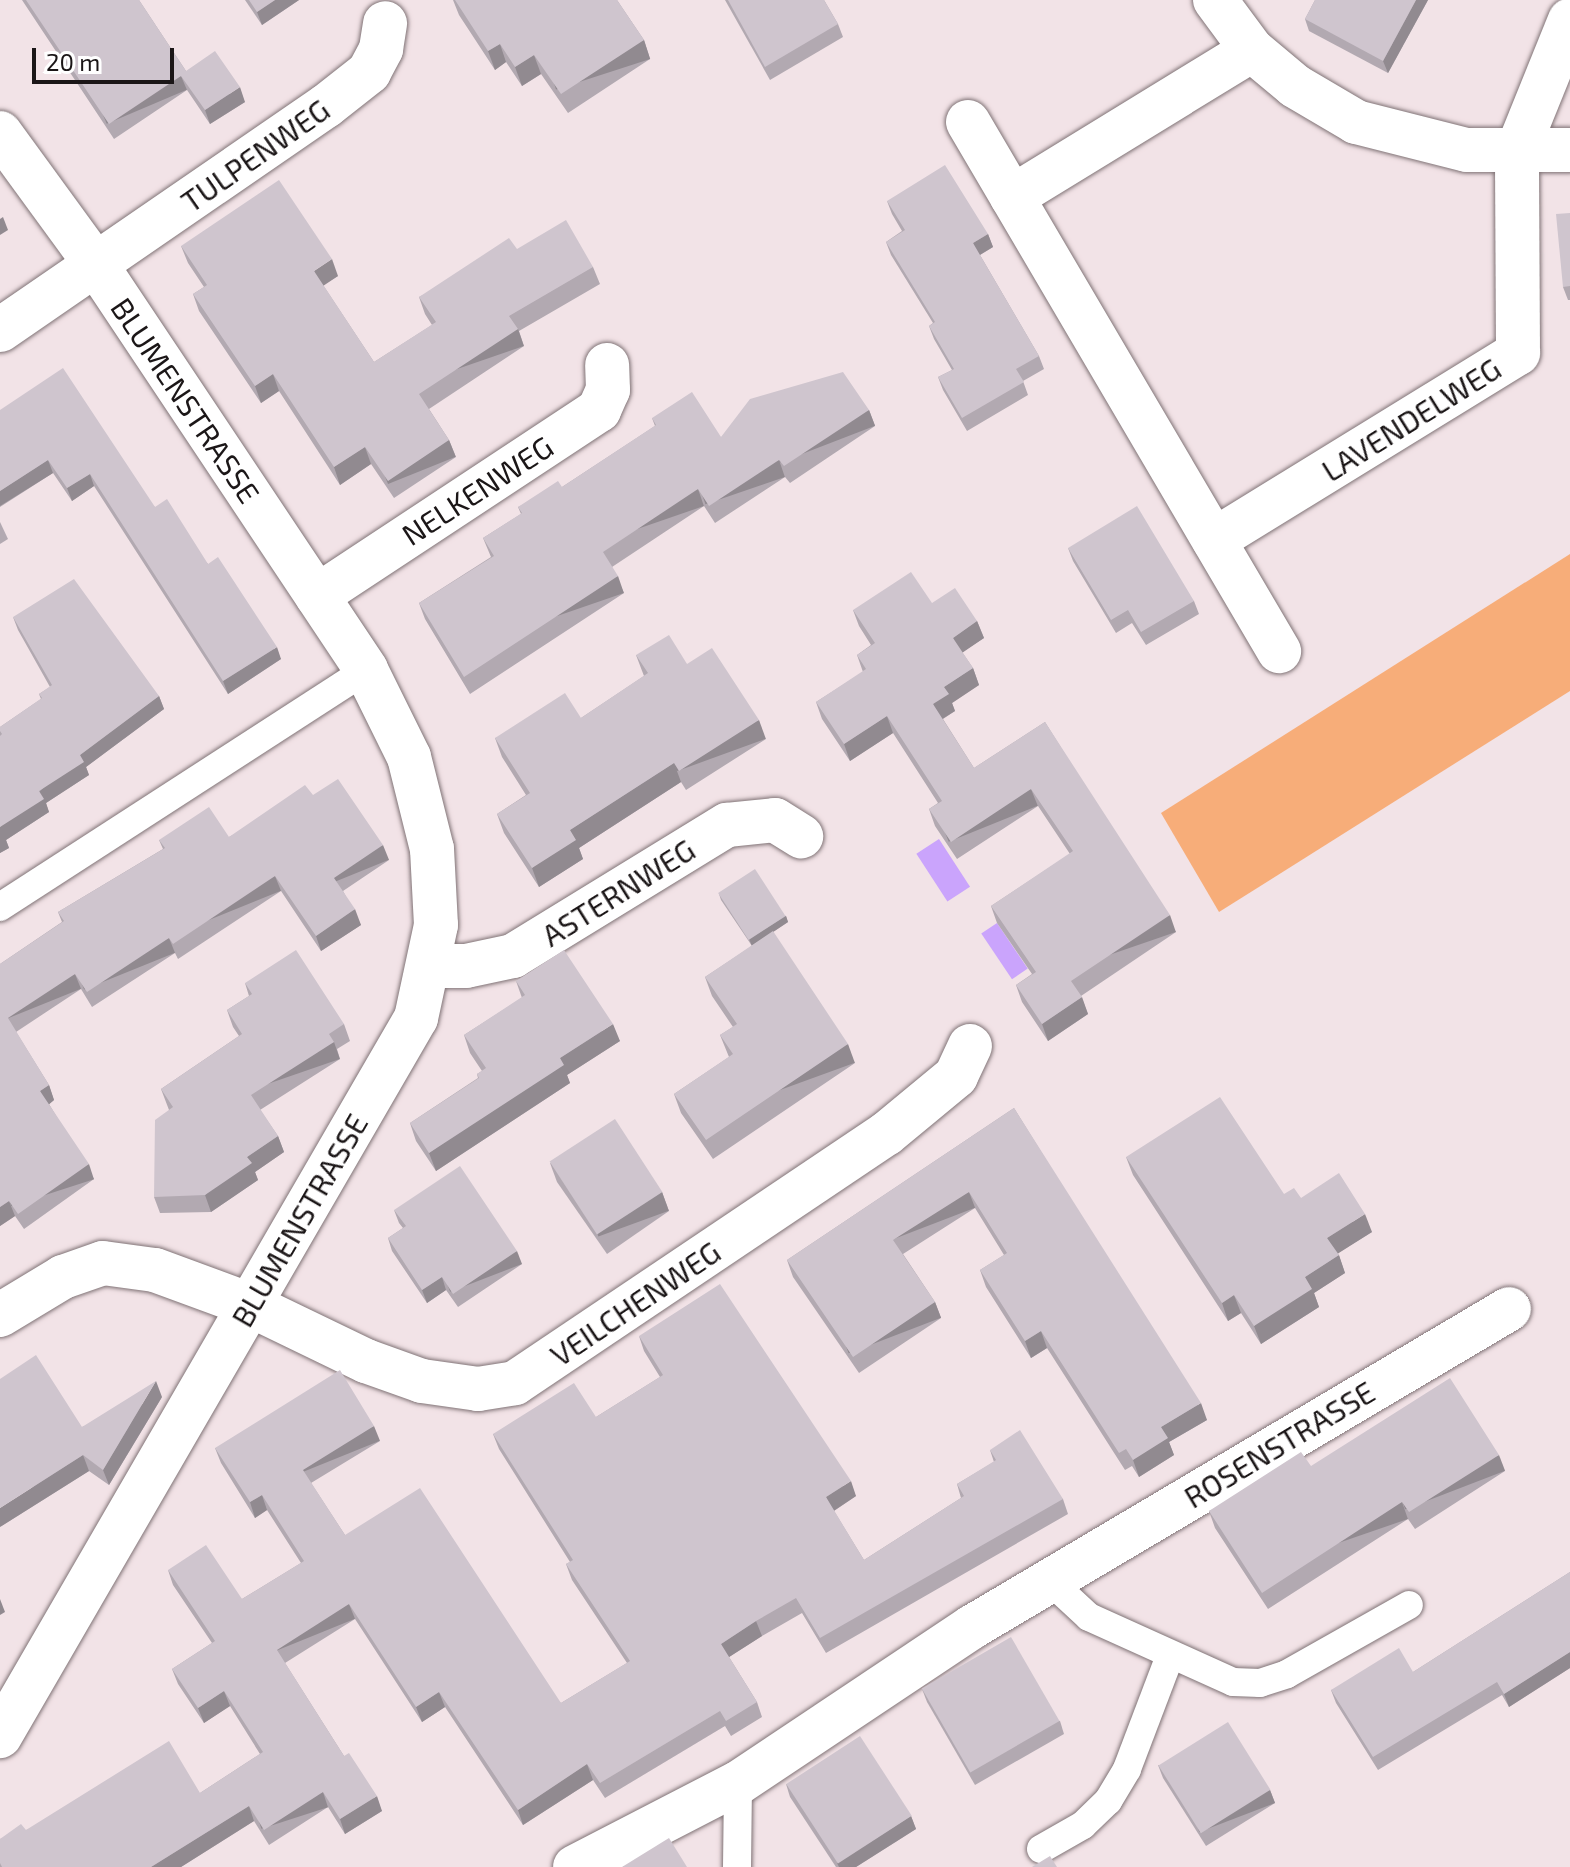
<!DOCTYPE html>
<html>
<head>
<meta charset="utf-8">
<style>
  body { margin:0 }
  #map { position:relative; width:1570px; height:1867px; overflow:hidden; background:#f2e3e7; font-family:"Exo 2",sans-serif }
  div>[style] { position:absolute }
  .green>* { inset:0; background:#f7ad79 }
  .water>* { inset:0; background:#caa4fc; transform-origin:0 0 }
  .roads { filter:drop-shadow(0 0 2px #807376) drop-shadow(0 0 2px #807376) }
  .lane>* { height:28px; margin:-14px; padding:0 14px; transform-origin:14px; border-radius:14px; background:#fff }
  .street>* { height:44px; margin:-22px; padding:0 22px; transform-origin:22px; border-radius:22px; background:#fff }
  .wall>* { inset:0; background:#b2a9b1 }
  .shaded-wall>* { inset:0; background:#918a90; transform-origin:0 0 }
  .building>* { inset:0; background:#cfc5ce; transform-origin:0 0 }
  span { translate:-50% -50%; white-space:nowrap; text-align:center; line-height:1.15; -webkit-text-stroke:6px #fff; paint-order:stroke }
  .street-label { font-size:30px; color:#1b1617 }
  .scale { position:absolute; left:32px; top:48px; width:142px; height:36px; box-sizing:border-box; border:4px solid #1b1617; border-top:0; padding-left:10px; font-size:24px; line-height:28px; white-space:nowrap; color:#1b1617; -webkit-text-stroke:6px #fff; paint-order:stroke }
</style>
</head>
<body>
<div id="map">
  <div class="green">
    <i style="clip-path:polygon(1570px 554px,1570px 691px,1219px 912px,1161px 813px)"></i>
  </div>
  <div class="water">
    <i style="left:939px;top:839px;width:57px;height:27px;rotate:57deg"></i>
    <i style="left:997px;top:923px;width:55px;height:19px;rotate:56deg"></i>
  </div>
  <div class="roads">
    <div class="lane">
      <i style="left:0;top:907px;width:436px;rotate:-32.9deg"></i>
      <i style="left:1049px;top:1580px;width:54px;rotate:42.8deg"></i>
      <i style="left:1089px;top:1617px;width:158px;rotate:24.3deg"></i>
      <i style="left:1233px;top:1682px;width:27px;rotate:2deg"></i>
      <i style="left:1260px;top:1683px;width:28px;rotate:-18deg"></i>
      <i style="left:1287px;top:1674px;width:140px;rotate:-29.5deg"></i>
      <i style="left:1041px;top:1849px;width:48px;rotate:-29.7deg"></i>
      <i style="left:1083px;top:1825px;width:35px;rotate:-44deg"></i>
      <i style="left:1108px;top:1801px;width:37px;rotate:-59deg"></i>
      <i style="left:1127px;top:1769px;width:121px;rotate:-69.2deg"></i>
      <i style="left:737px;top:1867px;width:84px;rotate:-89.3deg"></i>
    </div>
    <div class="street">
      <i style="left:1215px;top:0;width:62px;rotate:53.5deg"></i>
      <i style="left:1252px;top:50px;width:56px;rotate:39.9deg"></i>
      <i style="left:1295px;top:86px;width:71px;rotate:30.5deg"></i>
      <i style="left:1356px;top:122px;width:114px;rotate:14.2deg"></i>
      <i style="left:1467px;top:150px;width:103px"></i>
      <i style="left:968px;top:122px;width:614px;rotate:59.55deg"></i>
      <i style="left:0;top:133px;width:165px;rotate:53.9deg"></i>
      <i style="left:97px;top:266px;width:485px;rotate:56.3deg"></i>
      <i style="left:366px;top:670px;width:97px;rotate:63.7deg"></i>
      <i style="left:409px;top:757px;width:95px;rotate:76deg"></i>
      <i style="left:432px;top:849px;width:76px;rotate:87deg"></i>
      <i style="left:436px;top:925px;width:95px;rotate:102.1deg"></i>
      <i style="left:416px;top:1018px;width:830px;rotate:120.09deg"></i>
      <i style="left:1012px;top:197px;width:281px;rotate:-31.5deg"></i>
      <i style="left:0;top:330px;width:396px;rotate:-34.5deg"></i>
      <i style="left:326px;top:106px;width:55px;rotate:-38.3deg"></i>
      <i style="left:369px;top:72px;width:26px;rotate:-62deg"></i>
      <i style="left:381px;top:49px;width:26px;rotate:-81deg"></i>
      <i style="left:1214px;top:540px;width:357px;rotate:-31.6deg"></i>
      <i style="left:1518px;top:353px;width:202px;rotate:-90.3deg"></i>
      <i style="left:1517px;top:151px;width:141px;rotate:-68deg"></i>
      <i style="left:317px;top:596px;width:338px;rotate:-33.4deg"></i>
      <i style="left:599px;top:410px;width:22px;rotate:-66deg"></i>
      <i style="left:608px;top:390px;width:25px;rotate:-92deg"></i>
      <i style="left:431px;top:966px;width:35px"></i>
      <i style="left:466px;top:966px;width:48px;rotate:-12deg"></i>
      <i style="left:513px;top:956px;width:251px;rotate:-31.5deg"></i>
      <i style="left:727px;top:825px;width:48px;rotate:-5.9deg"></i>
      <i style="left:775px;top:820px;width:31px;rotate:32deg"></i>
      <i style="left:0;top:1315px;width:74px;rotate:-31.1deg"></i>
      <i style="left:63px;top:1277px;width:42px;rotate:-19.3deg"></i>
      <i style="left:103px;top:1263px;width:52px;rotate:7.7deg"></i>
      <i style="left:155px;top:1270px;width:101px;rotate:20.2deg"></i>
      <i style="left:250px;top:1305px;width:129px;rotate:25.8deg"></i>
      <i style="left:366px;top:1361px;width:59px;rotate:19.7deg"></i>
      <i style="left:422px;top:1381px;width:57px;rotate:8.1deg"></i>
      <i style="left:478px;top:1389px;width:37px;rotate:-9deg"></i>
      <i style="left:515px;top:1383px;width:447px;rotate:-33.9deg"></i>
      <i style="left:886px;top:1134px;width:91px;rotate:-39.6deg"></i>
      <i style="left:956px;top:1076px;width:33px;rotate:-65deg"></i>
      <i style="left:575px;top:1867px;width:183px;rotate:-27.3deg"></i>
      <i style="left:738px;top:1783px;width:281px;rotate:-33.7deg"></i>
      <i style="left:972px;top:1627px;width:624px;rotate:-30.63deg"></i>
    </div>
  </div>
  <div class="wall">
    <i style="clip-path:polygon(22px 0,139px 0,186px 71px,245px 102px,210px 124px,187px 90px,114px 139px)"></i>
    <i style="clip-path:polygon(245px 0,299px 0,262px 25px)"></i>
    <i style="clip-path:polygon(453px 0,617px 0,644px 40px,650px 59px,568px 113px,541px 74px,522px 86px,506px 62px,495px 70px,459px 15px)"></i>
    <i style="clip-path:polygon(725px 0,824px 0,838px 24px,843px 37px,770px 80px)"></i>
    <i style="clip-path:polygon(1315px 0,1428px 0,1388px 73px,1309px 31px,1305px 19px)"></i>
    <i style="clip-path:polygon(887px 201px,988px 234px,993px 247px,980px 255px,1039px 356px,1044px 369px,1023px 381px,1028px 395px,967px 431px,943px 390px,938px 377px,952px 370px,934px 339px,929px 326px,933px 323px,891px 255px,886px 242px,902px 231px,892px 214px)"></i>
    <i style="clip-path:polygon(1570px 213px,1570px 300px,1568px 300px,1563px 287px)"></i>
    <i style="clip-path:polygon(181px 246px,338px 276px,323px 285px,374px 362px,432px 325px,425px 314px,419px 297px,517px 249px,593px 267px,600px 284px,519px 331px,524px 346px,429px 409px,449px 440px,456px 457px,394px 498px,371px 464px,340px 485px,279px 391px,261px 403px,199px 311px,193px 294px,204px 287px,188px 263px)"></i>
    <i style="clip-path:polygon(0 410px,155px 507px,208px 564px,281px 659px,228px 694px,94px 486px,72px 501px,53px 473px,0 507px)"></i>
    <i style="clip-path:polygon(869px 410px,875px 426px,790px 483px,785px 477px,715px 523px,704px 506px,612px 567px,624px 593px,470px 694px,425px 619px,419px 603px,491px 557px,483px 538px,521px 514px,518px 507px,562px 487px,655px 426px,652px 418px,721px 437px)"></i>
    <i style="clip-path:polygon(0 522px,8px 539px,0 544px)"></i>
    <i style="clip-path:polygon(1068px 548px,1194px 601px,1199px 614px,1146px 645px,1132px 623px,1116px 633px,1073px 561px)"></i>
    <i style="clip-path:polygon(932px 603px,977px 621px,984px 638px,962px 652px,973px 668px,979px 685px,952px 703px,955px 711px,943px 719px,974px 768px,1045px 722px,1176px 932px,1081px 996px,1088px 1014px,1048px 1041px,1022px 1002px,1016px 985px,1032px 974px,997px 923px,991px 906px,1070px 854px,1038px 806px,957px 859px,935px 826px,929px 809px,938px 803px,893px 733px,850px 761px,822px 719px,816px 702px,863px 672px,857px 655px,871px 645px,859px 626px,853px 610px)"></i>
    <i style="clip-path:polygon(13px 617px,159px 696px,164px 709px,86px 767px,89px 775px,46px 803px,49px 812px,6px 840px,9px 848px,0 853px,0 727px,41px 699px,39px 694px,50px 687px,18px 630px)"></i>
    <i style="clip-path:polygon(636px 655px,687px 664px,766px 739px,686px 790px,681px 782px,579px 848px,583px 859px,539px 887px,504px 833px,497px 814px,526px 795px,502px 757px,495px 738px,581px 718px,644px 676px)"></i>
    <i style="clip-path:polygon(313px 795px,389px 860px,343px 891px,361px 925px,321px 951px,281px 891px,178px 959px,175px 953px,92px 1007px,81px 989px,16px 1032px,49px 1085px,54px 1100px,49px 1104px,94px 1179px,24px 1229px,15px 1216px,0 1226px,0 964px,62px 922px,58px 912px,163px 849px,159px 840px,229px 837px)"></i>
    <i style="clip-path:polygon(719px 894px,786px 916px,788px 922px,773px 932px,855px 1063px,713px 1159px,681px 1113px,674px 1094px,729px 1057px,720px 1035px,733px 1027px,712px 996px,705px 977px,752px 946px,721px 900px)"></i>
    <i style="clip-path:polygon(516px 981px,620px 1041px,567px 1075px,570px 1083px,436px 1171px,416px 1141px,410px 1123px,478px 1078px,477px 1074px,482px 1071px,470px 1053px,464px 1035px,522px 998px)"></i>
    <i style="clip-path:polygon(245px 983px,344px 1024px,350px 1041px,337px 1049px,340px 1059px,260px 1110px,278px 1136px,284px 1152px,255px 1172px,258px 1180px,211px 1212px,160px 1213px,154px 1197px,169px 1110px,161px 1089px,239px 1036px,233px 1027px,227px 1010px,249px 996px)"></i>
    <i style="clip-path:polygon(1014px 1108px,1207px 1420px,1169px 1442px,1174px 1455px,1139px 1477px,1132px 1466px,1125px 1470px,1047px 1348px,1031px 1358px,986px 1287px,980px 1270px,1004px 1255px,975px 1208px,903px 1254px,935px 1302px,941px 1318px,859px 1373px,793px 1277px,787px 1260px)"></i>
    <i style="clip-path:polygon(1126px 1157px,1301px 1198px,1372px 1232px,1338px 1253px,1345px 1273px,1314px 1293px,1319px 1307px,1261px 1344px,1241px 1313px,1228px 1321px,1133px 1175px)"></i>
    <i style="clip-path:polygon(550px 1163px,662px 1192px,669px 1211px,607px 1254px,557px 1182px)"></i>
    <i style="clip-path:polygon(394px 1210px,522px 1264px,458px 1307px,446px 1290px,427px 1303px,392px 1251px,388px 1238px,403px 1228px,399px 1223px)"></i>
    <i style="clip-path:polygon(639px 1336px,856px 1496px,834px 1511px,864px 1560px,961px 1498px,957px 1484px,994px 1462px,990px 1450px,1063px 1499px,1068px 1514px,826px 1653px,802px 1613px,762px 1636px,729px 1657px,757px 1702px,762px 1717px,731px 1736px,725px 1726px,605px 1798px,593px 1780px,523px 1825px,445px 1707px,422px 1722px,355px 1619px,285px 1663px,344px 1756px,382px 1811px,345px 1834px,328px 1807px,269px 1845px,254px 1821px,181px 1867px,0 1867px,0 1839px,26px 1830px,200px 1793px,260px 1754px,230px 1706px,204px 1723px,178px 1684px,172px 1669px,212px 1643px,173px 1585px,168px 1570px,242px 1599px,301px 1563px,267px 1510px,255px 1518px,221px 1463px,215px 1448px,380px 1441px,311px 1483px,345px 1535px,561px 1703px,627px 1663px,572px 1580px,566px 1564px,570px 1562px,499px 1449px,493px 1434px,596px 1417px,660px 1377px,644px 1351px)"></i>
    <i style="clip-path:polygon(162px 1397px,109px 1485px,89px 1471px,0 1527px,82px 1427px)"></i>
    <i style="clip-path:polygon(1311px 1466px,1505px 1471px,1415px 1529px,1408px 1519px,1268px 1609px,1215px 1528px,1209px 1511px)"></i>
    <i style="clip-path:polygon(1570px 1572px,1570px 1668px,1509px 1707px,1502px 1695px,1378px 1770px,1336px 1703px,1331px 1690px,1413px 1672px)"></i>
    <i style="clip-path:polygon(922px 1689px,1060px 1721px,1064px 1734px,975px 1785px,927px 1702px)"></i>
    <i style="clip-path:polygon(1158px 1765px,1270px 1790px,1275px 1803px,1206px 1846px,1163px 1778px)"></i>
    <i style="clip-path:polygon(786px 1784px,911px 1816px,916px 1829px,856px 1867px,836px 1867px,790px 1797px)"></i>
  </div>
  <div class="shaded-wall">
    <i style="clip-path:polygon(275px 0,299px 0,262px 25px,257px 12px)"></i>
    <i style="clip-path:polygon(1416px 0,1428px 0,1388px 73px,1383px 61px)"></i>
    <i style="left:644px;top:40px;width:20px;height:99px;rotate:72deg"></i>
    <i style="clip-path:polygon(500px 44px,506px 62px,495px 70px,488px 51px)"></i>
    <i style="clip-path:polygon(534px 55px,541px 74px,522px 86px,515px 67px)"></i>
    <i style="left:181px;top:76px;width:15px;height:87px;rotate:67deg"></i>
    <i style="clip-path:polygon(240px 87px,245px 102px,210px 124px,205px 110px)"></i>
    <i style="clip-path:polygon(3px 217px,8px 230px,0 235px,0 219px)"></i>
    <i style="clip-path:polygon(988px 234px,993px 247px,978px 256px,973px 243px)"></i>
    <i style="clip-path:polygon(332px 259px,338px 276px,320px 288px,314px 271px)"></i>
    <i style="left:518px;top:329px;width:18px;height:118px;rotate:71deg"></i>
    <i style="clip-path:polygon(273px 374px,279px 391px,261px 403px,255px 386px)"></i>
    <i style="left:869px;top:410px;width:17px;height:102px;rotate:69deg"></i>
    <i style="left:449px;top:440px;width:18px;height:73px;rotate:68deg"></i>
    <i style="clip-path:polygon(365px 447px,371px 464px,340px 485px,334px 467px)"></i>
    <i style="clip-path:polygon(48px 460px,53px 473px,0 506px,0 491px)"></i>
    <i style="left:779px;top:460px;width:18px;height:84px;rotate:71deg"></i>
    <i style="clip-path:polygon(90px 474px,94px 486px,72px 501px,67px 488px)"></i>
    <i style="left:698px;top:489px;width:18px;height:114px;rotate:71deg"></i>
    <i style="left:618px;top:576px;width:18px;height:184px;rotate:71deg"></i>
    <i style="clip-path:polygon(977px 621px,984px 638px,959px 655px,953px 638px)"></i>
    <i style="clip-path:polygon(277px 647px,281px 659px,228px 694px,223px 681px)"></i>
    <i style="clip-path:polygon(973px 668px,979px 685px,952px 703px,955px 711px,939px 721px,933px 704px,944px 687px)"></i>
    <i style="clip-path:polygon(159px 696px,164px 709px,86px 767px,89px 775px,46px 803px,49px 812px,6px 840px,9px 848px,0 853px,0 827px,80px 755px)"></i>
    <i style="clip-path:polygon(887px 716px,893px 733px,850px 761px,844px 744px)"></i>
    <i style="left:759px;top:720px;width:20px;height:95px;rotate:70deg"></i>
    <i style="clip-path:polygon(674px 763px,681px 782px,579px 848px,583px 859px,539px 887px,532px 868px,570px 830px)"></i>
    <i style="left:1031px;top:789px;width:18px;height:96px;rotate:68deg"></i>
    <i style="left:383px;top:845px;width:16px;height:59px;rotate:68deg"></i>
    <i style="left:275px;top:876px;width:16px;height:123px;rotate:68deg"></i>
    <i style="clip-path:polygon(355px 909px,361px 925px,321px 951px,316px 936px)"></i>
    <i style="left:1170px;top:915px;width:18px;height:119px;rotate:71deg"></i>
    <i style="clip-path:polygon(786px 916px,788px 922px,752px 946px,749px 939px)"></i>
    <i style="left:169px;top:938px;width:16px;height:98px;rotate:68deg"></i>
    <i style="left:75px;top:974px;width:16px;height:80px;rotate:68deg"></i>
    <i style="clip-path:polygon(1082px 997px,1088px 1014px,1048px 1041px,1042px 1024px)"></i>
    <i style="clip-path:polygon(613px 1024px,620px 1041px,567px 1075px,570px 1083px,436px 1171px,429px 1153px,560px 1058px)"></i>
    <i style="left:334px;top:1042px;width:18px;height:98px;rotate:71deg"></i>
    <i style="left:848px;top:1044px;width:20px;height:171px;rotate:70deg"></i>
    <i style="clip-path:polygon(49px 1085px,54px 1100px,46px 1107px,40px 1091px)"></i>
    <i style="clip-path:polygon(278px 1136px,284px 1152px,255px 1172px,258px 1180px,211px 1212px,205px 1195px,247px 1157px)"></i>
    <i style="left:89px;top:1164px;width:16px;height:87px;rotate:72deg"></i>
    <i style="left:662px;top:1192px;width:20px;height:75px;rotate:70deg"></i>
    <i style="left:969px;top:1192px;width:17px;height:90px;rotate:69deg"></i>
    <i style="clip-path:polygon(9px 1201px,15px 1216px,0 1226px,0 1207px)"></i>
    <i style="clip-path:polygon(1365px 1214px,1372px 1232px,1334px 1256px,1327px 1238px)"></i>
    <i style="left:517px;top:1251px;width:14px;height:77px;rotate:69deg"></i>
    <i style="clip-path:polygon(1339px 1255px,1345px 1273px,1314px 1293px,1319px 1307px,1261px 1344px,1254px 1326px,1305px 1277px)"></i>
    <i style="clip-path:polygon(442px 1277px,446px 1290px,427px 1303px,422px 1290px)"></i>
    <i style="clip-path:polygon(1234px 1295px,1241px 1313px,1228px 1321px,1222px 1303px)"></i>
    <i style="left:935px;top:1302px;width:17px;height:99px;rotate:69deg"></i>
    <i style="clip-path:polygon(1041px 1331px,1047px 1348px,1031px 1358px,1025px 1341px)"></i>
    <i style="clip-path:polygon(156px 1381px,162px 1397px,109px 1485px,103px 1470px)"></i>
    <i style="clip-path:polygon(1201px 1403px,1207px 1420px,1169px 1442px,1174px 1455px,1139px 1477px,1133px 1460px,1161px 1427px)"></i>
    <i style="left:374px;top:1426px;width:16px;height:84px;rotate:68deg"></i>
    <i style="clip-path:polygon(83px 1455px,89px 1471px,0 1527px,0 1508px)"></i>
    <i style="left:1499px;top:1455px;width:17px;height:107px;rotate:69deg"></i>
    <i style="clip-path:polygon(851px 1481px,856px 1496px,832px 1512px,826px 1497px)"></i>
    <i style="clip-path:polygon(262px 1495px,267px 1510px,255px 1518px,250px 1502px)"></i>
    <i style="left:1402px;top:1502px;width:18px;height:167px;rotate:71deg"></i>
    <i style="clip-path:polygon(0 1599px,5px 1612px,0 1615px)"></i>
    <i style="left:349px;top:1604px;width:16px;height:85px;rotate:68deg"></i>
    <i style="clip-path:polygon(756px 1621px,762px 1636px,726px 1659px,721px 1644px)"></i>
    <i style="clip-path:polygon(1570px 1652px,1570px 1668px,1509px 1707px,1504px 1694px)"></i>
    <i style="clip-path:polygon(224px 1691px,230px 1706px,204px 1723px,198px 1708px)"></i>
    <i style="clip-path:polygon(439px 1692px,445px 1707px,422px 1722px,416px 1707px)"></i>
    <i style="clip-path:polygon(587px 1764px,593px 1780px,523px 1825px,518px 1810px)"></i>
    <i style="left:1270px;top:1790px;width:14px;height:81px;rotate:69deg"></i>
    <i style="left:323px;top:1792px;width:16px;height:70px;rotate:72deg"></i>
    <i style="clip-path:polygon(377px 1796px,382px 1811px,345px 1834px,340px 1819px)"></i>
    <i style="clip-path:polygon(249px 1806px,254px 1821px,181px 1867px,151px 1867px)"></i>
    <i style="clip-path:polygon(911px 1816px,916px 1829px,856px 1867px,839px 1867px,837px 1863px)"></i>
  </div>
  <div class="building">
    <i style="clip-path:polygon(26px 0,139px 0,186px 71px,215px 51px,240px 87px,205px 110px,181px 76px,109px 124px)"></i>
    <i style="clip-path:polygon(249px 0,275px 0,257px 12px)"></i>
    <i style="clip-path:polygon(455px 0,617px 0,644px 40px,561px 94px,534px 55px,515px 67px,500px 44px,488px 51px)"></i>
    <i style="clip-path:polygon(728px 0,824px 0,838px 24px,765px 67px)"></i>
    <i style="clip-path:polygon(1315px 0,1416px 0,1383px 61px,1305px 19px)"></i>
    <i style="clip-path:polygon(945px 165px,988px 234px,973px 243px,1039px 356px,1016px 369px,1024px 382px,962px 418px,938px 377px,954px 369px,929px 326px,935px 322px,886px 242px,905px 230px,887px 201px)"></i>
    <i style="clip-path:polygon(279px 180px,332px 259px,314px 271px,374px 362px,436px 322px,419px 297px,509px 238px,517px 249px,566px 220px,593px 267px,509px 316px,518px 329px,419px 394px,449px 440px,388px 481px,365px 447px,334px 467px,273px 374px,255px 386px,193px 294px,207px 285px,181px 246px)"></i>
    <i style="clip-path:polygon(1570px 213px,1570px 286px,1563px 287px,1556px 214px)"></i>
    <i style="clip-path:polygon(63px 368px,155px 507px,167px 499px,208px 564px,218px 557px,277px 647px,223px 681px,90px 474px,67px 488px,48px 460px,0 491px,0 410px)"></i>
    <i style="clip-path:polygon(843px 372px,869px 410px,784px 466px,779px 460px,709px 506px,698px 489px,603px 552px,618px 576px,464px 677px,419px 603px,494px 556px,483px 538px,522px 513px,518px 507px,558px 481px,562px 487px,656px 425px,652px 418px,692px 392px,721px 437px,750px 399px)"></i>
    <i style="clip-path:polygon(1137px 506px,1194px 601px,1141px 632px,1128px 610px,1111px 620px,1068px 548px)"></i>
    <i style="clip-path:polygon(911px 572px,932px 603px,955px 588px,977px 621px,953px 638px,973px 668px,944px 687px,949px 694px,933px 704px,974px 768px,1045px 722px,1170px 915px,1071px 981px,1082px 997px,1042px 1024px,1016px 985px,1036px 972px,991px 906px,1073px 851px,1031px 789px,951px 842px,929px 809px,942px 801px,887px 716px,844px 744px,816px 702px,866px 669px,857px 655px,875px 643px,853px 610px)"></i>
    <i style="clip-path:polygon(74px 579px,159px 696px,80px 755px,84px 762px,39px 791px,44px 799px,0 827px,0 736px,2px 734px,0 731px,0 727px,42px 698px,39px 694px,52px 685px,13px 617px)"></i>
    <i style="clip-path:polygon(669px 635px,687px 664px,712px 648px,759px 720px,679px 771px,674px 763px,570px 830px,576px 840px,532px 868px,497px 814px,530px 793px,495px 738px,565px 693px,581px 718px,648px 673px,636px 655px)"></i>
    <i style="clip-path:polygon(338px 779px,383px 845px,334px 878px,355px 909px,316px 936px,275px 876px,173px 944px,169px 938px,87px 992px,75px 974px,8px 1018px,49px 1085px,40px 1091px,89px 1164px,18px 1214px,9px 1201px,0 1207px,0 964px,64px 921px,58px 912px,165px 848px,159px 840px,209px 807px,229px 837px,305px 785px,313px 795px)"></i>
    <i style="left:755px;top:869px;width:56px;height:44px;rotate:57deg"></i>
    <i style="clip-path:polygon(773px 931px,848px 1044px,706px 1140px,674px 1094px,733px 1054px,720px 1035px,737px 1024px,705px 977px)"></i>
    <i style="clip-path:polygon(296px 950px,344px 1024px,329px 1034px,334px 1042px,251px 1095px,278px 1136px,247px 1157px,252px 1163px,205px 1195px,154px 1197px,155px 1120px,173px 1107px,161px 1089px,242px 1034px,227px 1010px,252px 994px,245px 983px)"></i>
    <i style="clip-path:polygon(564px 950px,613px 1024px,560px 1058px,564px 1065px,429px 1153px,410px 1123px,479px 1078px,477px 1074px,486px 1068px,464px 1035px,525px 995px,516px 981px)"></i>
    <i style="clip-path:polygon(1220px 1097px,1284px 1194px,1294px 1188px,1301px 1198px,1339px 1173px,1365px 1214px,1327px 1238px,1339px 1255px,1305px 1277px,1312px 1289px,1254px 1326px,1234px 1295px,1222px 1303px,1126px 1157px)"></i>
    <i style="clip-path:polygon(1014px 1108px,1201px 1403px,1161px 1427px,1168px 1438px,1133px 1460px,1126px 1449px,1119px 1453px,1041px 1331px,1025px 1341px,980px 1270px,1007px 1253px,969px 1192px,893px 1240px,935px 1302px,853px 1357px,787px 1260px)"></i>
    <i style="left:615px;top:1119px;width:87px;height:78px;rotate:57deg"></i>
    <i style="clip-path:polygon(460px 1166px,517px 1251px,453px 1294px,442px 1277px,422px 1290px,388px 1238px,406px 1226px,394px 1210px)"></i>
    <i style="clip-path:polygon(720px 1284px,851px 1481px,826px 1497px,864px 1560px,964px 1496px,957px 1484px,996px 1460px,990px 1450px,1020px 1430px,1063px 1499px,820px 1638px,796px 1598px,756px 1621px,721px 1644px,757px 1702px,726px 1721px,720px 1711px,600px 1783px,587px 1764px,518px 1810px,439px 1692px,416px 1707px,349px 1604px,277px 1650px,344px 1756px,349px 1753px,377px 1796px,340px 1819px,323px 1792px,264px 1830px,249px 1806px,151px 1867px,2px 1867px,0 1863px,0 1839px,21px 1824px,26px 1830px,169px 1741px,200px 1793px,263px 1752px,224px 1691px,198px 1708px,172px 1669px,215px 1641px,168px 1570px,206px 1545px,242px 1599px,304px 1561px,262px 1495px,250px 1502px,215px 1448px,340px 1370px,374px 1426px,303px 1470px,345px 1535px,420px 1488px,561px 1703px,630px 1661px,566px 1564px,573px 1560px,493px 1434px,574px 1383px,596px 1417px,663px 1375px,639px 1336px)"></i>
    <i style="clip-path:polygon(36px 1355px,82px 1427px,156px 1381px,103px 1470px,83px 1455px,0 1508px,0 1379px)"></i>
    <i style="clip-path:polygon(1450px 1378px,1499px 1455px,1409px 1512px,1402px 1502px,1262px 1593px,1209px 1511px,1301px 1452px,1311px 1466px)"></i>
    <i style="clip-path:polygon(1570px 1572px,1570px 1652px,1504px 1694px,1497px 1682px,1373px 1757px,1331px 1690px,1399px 1648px,1413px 1672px)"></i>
    <i style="left:1011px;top:1637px;width:97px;height:103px;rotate:60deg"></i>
    <i style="left:1228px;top:1722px;width:80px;height:82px;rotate:58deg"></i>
    <i style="left:860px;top:1736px;width:95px;height:88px;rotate:57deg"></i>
    <i style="clip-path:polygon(669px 1838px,687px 1867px,622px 1867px)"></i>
    <i style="clip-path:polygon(1050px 1856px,1057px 1867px,1032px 1867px)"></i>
  </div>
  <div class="street-label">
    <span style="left:255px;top:155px;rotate:-35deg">TULPENWEG</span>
    <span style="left:186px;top:400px;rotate:56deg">BLUMENSTRASSE</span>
    <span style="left:1411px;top:419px;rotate:-32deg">LAVENDELWEG</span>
    <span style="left:477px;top:490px;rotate:-33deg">NELKENWEG</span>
    <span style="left:618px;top:892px;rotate:-32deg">ASTERNWEG</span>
    <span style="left:299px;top:1220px;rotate:-60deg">BLUMENSTRASSE</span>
    <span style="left:635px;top:1303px;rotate:-34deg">VEILCHENWEG</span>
    <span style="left:1279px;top:1444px;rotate:-31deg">ROSENSTRASSE</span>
  </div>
  <div class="scale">20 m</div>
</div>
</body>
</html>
